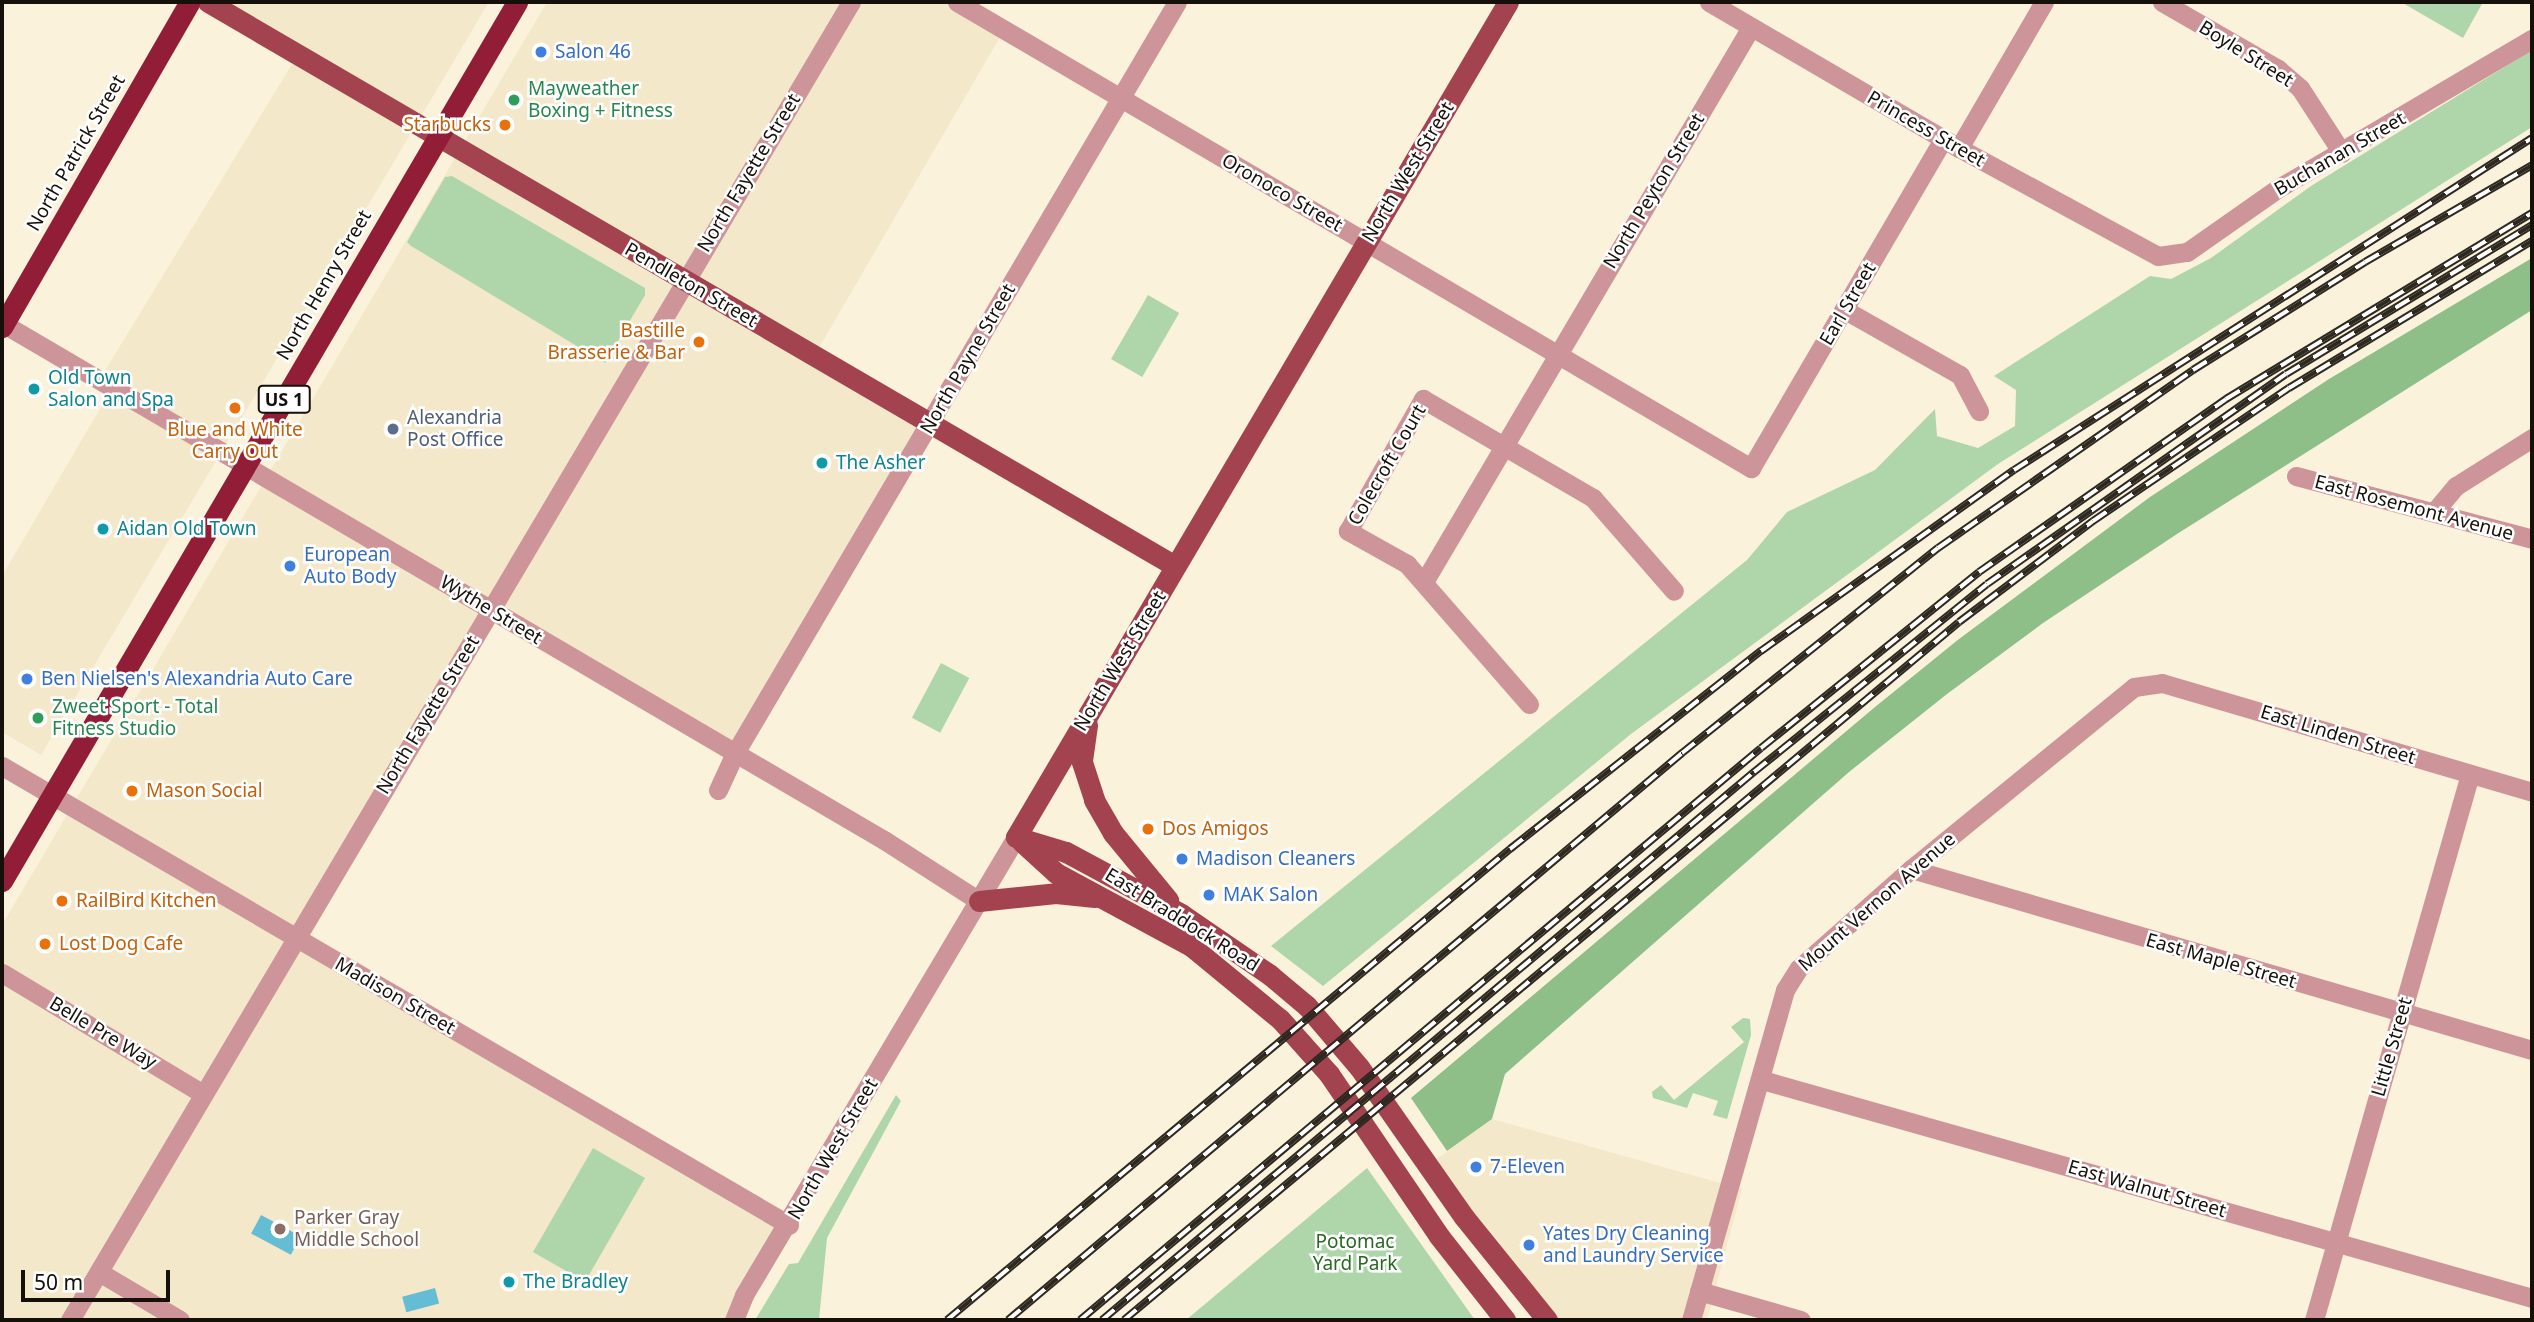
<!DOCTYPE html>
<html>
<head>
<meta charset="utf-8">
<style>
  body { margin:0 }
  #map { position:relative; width:2534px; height:1322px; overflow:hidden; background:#fbf2db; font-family:"Noto Sans",sans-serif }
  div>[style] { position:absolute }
  .built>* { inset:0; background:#f4e8ca }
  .green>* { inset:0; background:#afd6aa; transform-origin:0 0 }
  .forest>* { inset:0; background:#8ebf89 }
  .water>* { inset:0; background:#64bdd4; transform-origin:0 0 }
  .minor>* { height:19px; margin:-9.5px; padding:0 9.5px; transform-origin:9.5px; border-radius:9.5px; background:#cd9599 }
  .major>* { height:21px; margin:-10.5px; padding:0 10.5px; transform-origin:10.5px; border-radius:10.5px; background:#a44350 }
  .highway>* { height:21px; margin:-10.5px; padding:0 10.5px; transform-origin:10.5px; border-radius:10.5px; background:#921d37 }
  .rail>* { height:8px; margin-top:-4px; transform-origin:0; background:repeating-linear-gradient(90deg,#fff 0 16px,#2d2820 0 32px); box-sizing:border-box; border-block:2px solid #2d2820 }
  .dots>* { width:19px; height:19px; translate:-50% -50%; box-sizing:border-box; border:4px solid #fff; border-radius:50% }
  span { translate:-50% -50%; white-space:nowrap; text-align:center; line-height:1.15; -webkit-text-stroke:5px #fff; paint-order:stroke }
  .shield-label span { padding:2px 5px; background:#fff; border:2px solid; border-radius:5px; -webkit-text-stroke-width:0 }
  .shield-label { font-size:18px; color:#15110a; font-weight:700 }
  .shop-label { font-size:19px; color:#366cbe }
  .left { translate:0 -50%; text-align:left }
  .street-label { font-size:19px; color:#15110a }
  .leisure-label { font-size:19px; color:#27864d }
  .food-label { font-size:19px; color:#c56008 }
  .right { translate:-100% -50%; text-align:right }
  .culture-label { font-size:19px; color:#0d838f }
  .service-label { font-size:19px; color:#4e5e75 }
  .education-label { font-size:19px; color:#785e54 }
  .park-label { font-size:19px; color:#286822 }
  .frame { position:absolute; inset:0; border:4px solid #15110a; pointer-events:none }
  .scale { position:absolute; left:21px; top:1270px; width:149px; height:32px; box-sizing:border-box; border:4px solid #15110a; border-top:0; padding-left:9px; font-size:21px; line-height:24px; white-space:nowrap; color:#15110a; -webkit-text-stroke:5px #fff; paint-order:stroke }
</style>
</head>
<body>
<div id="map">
  <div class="built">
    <i style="clip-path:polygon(203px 2px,489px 2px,41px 755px,2px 732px,2px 576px,111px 390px,98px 382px,297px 56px)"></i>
    <i style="clip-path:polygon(547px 2px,953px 2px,1003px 32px,813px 358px,930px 426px,735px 756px,490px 612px,295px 940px,788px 1227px,734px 1320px,2px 1320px,2px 925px)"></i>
    <i style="clip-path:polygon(1492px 1119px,1742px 1189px,1707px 1320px,1557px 1320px,1431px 1163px)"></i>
  </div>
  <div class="green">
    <i style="clip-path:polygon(2401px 2px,2483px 2px,2463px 38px)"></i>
    <i style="clip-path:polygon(2532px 50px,2532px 127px,1998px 464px,1631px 734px,1323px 986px,1271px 946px,1747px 560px,1787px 512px,1875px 470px,1935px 409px,1937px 436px,1978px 448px,2015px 426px,2016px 390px,1994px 376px,2150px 276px,2171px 279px,2211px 258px,2311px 186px)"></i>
    <i style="clip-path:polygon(452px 176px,645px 288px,645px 295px,605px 363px,411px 246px,407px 242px,445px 177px)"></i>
    <i style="left:1148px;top:295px;width:36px;height:74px;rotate:30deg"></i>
    <i style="left:941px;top:663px;width:32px;height:62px;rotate:28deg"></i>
    <i style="clip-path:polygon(1743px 1018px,1750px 1019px,1751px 1035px,1727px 1119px,1713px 1115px,1718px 1101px,1693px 1093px,1687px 1108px,1653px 1098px,1652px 1092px,1661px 1085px,1674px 1100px,1744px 1042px,1731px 1027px)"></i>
    <i style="clip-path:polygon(896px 1095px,901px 1101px,827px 1238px,819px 1320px,755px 1320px,789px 1264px,798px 1263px)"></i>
    <i style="left:593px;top:1148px;width:60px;height:120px;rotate:30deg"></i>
    <i style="clip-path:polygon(1367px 1168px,1475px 1320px,1186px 1320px)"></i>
  </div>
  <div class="forest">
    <i style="clip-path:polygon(2532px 258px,2532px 310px,2177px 534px,2043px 623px,1947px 694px,1849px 772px,1505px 1074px,1492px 1119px,1447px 1151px,1411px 1098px,1875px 707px,1959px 639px,2150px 497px,2329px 379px)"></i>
  </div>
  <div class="water">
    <i style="left:261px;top:1215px;width:45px;height:21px;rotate:28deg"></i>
    <i style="left:435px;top:1288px;width:16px;height:34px;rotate:75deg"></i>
  </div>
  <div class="minor">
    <i style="left:957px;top:2px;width:921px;rotate:30.41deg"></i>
    <i style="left:1751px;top:468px;width:380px;rotate:-59.7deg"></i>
    <i style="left:1709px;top:2px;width:290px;rotate:30.3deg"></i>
    <i style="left:1959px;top:148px;width:226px;rotate:28.5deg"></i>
    <i style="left:2158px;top:256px;width:29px;rotate:-8deg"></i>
    <i style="left:2187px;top:252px;width:110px;rotate:-35deg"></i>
    <i style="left:2277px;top:189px;width:296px;rotate:-30.5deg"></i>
    <i style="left:2162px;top:2px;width:134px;rotate:30deg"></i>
    <i style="left:2278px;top:69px;width:29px;rotate:41deg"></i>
    <i style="left:2300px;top:88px;width:77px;rotate:57.1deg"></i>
    <i style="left:1959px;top:148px;width:169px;rotate:-59.8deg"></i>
    <i style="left:1845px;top:310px;width:132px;rotate:29.5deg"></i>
    <i style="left:1960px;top:375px;width:41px;rotate:62.2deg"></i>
    <i style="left:2px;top:323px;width:1022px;rotate:30.38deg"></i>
    <i style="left:884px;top:840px;width:113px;rotate:32.7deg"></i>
    <i style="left:2296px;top:476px;width:244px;rotate:14.9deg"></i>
    <i style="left:2434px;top:512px;width:34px;rotate:-50deg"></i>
    <i style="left:2456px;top:486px;width:90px;rotate:-32.3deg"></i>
    <i style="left:1424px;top:582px;width:644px;rotate:-59.49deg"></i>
    <i style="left:1529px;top:704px;width:186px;rotate:-131.1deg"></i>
    <i style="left:1407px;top:564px;width:68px;rotate:-150.8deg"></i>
    <i style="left:1348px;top:531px;width:152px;rotate:-60.4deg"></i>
    <i style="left:1423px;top:399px;width:197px;rotate:30.2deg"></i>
    <i style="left:1593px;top:498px;width:123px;rotate:48.9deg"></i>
    <i style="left:2px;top:766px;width:911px;rotate:30.25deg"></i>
    <i style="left:718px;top:790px;width:41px;rotate:-65.3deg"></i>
    <i style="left:735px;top:753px;width:871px;rotate:-59.52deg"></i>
    <i style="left:1911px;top:869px;width:647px;rotate:16.25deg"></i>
    <i style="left:2px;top:973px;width:235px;rotate:31deg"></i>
    <i style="left:1762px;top:1080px;width:800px;rotate:15.81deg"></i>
    <i style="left:99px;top:1272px;width:94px;rotate:30.7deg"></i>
    <i style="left:1699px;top:1291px;width:106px;rotate:15.9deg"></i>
    <i style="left:70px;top:1320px;width:1532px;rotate:-59.35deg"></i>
    <i style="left:734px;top:1320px;width:27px;rotate:-68deg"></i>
    <i style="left:744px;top:1295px;width:533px;rotate:-59.29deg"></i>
    <i style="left:1691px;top:1320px;width:343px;rotate:-74.1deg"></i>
    <i style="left:1785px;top:990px;width:26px;rotate:-58deg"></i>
    <i style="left:1799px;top:968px;width:149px;rotate:-41.5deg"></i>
    <i style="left:1911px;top:869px;width:288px;rotate:-39.2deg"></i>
    <i style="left:2134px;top:687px;width:28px;rotate:-8deg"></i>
    <i style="left:2162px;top:683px;width:386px;rotate:16.4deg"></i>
    <i style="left:2314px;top:1320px;width:568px;rotate:-74.05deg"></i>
  </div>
  <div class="major">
    <i style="left:208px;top:2px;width:1119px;rotate:30.25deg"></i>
    <i style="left:1087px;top:725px;width:37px;rotate:98deg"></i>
    <i style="left:1082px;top:762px;width:40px;rotate:72deg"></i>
    <i style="left:1094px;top:800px;width:38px;rotate:60deg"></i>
    <i style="left:1113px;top:833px;width:87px;rotate:50.6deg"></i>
    <i style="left:1016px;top:837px;width:969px;rotate:-59.49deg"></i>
    <i style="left:1016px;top:837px;width:52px;rotate:16.7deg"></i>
    <i style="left:1066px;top:852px;width:131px;rotate:28.3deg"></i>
    <i style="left:1181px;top:914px;width:108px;rotate:34.4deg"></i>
    <i style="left:1270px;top:975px;width:48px;rotate:40deg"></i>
    <i style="left:1307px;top:1006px;width:80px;rotate:49.6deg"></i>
    <i style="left:1359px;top:1067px;width:183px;rotate:55deg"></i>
    <i style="left:1464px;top:1217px;width:132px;rotate:51.1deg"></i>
    <i style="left:1022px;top:842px;width:46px;rotate:42.4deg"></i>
    <i style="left:1056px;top:873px;width:153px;rotate:28.4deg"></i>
    <i style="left:1191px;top:946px;width:115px;rotate:39.4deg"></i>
    <i style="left:1280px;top:1019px;width:74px;rotate:48.3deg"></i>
    <i style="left:1329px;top:1074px;width:196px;rotate:55.8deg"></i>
    <i style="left:1439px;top:1236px;width:107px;rotate:51.8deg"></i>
    <i style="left:979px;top:901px;width:77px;rotate:-5.9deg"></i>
    <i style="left:1056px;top:893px;width:39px;rotate:6deg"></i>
  </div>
  <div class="highway">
    <i style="left:2px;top:327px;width:375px;rotate:-60deg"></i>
    <i style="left:2px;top:881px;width:1019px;rotate:-59.63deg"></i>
  </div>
  <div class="rail">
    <i style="left:947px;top:1320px;width:734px;rotate:-39.92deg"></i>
    <i style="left:1510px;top:849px;width:320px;rotate:-38.3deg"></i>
    <i style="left:1761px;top:651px;width:311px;rotate:-35.6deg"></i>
    <i style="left:2014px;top:470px;width:615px;rotate:-32.66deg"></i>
    <i style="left:1008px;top:1320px;width:881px;rotate:-40.07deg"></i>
    <i style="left:1682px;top:753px;width:328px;rotate:-38.7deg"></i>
    <i style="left:1938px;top:548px;width:311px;rotate:-34.9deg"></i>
    <i style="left:2193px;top:370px;width:203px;rotate:-32.1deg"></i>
    <i style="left:2365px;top:262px;width:193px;rotate:-30.1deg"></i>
    <i style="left:1080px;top:1320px;width:889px;rotate:-40.03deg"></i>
    <i style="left:1761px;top:748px;width:280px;rotate:-38.9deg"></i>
    <i style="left:1979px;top:572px;width:302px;rotate:-35deg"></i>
    <i style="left:2226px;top:399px;width:358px;rotate:-31.3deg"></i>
    <i style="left:1102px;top:1320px;width:852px;rotate:-40.05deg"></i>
    <i style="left:1754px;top:772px;width:299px;rotate:-38.9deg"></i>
    <i style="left:1987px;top:584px;width:365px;rotate:-35.1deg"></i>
    <i style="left:2286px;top:374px;width:288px;rotate:-31.2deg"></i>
    <i style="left:1124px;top:1320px;width:1088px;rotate:-39.89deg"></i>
    <i style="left:1959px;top:622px;width:168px;rotate:-37deg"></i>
    <i style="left:2093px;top:521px;width:237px;rotate:-34.2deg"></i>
    <i style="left:2289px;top:388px;width:284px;rotate:-31.2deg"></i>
  </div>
  <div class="dots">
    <i style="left:541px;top:52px;background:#3f7fe0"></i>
    <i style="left:514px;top:100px;background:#2e9e5b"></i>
    <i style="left:505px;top:125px;background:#e8710a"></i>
    <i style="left:699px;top:342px;background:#e8710a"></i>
    <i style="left:34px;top:389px;background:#0f9aa8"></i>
    <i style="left:235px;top:408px;background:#e8710a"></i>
    <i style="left:393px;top:429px;background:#5c6f8a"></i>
    <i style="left:822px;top:463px;background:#0f9aa8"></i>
    <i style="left:103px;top:529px;background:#0f9aa8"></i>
    <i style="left:290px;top:566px;background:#3f7fe0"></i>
    <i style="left:27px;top:679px;background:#3f7fe0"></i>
    <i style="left:38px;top:718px;background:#2e9e5b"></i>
    <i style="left:132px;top:791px;background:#e8710a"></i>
    <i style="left:1148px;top:829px;background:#e8710a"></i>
    <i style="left:1182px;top:859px;background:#3f7fe0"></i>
    <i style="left:1209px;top:895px;background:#3f7fe0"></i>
    <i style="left:62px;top:901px;background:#e8710a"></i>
    <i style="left:45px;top:944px;background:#e8710a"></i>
    <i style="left:1476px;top:1167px;background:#3f7fe0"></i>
    <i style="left:280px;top:1229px;background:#8d6e63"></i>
    <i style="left:1529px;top:1245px;background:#3f7fe0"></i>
    <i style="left:509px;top:1282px;background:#0f9aa8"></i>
  </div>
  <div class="shield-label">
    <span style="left:284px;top:399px">US 1</span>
  </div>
  <div class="shop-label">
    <span class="left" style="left:555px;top:52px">Salon 46</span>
    <span class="left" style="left:304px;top:566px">European<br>Auto Body</span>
    <span class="left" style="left:41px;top:679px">Ben Nielsen's Alexandria Auto Care</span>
    <span class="left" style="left:1196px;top:859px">Madison Cleaners</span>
    <span class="left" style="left:1223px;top:895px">MAK Salon</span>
    <span class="left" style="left:1490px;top:1167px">7-Eleven</span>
    <span class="left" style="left:1543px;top:1245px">Yates Dry Cleaning<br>and Laundry Service</span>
  </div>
  <div class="street-label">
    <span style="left:2246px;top:54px;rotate:32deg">Boyle Street</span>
    <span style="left:1926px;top:129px;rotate:30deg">Princess Street</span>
    <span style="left:76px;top:153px;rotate:-60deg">North Patrick Street</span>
    <span style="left:2340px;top:154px;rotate:-30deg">Buchanan Street</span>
    <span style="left:1408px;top:172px;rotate:-59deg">North West Street</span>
    <span style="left:749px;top:173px;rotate:-59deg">North Fayette Street</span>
    <span style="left:1654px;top:191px;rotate:-59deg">North Peyton Street</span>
    <span style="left:1282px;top:193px;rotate:30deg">Oronoco Street</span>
    <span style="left:324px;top:285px;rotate:-60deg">North Henry Street</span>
    <span style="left:691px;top:285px;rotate:30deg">Pendleton Street</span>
    <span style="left:1848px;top:304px;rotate:-60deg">Earl Street</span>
    <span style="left:968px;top:359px;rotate:-60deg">North Payne Street</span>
    <span style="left:1387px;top:465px;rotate:-60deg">Colecroft Court</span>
    <span style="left:2414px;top:508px;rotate:15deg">East Rosemont Avenue</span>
    <span style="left:491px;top:610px;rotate:31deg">Wythe Street</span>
    <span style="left:1120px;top:661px;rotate:-59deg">North West Street</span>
    <span style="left:428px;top:715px;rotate:-59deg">North Fayette Street</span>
    <span style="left:2338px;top:735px;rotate:17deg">East Linden Street</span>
    <span style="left:1877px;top:902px;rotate:-41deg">Mount Vernon Avenue</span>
    <span style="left:1182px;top:920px;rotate:32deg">East Braddock Road</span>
    <span style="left:2221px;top:961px;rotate:16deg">East Maple Street</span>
    <span style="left:395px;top:996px;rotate:30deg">Madison Street</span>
    <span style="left:103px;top:1033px;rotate:31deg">Belle Pre Way</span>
    <span style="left:2392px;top:1047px;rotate:-74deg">Little Street</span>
    <span style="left:833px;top:1149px;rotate:-60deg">North West Street</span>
    <span style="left:2147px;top:1189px;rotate:16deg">East Walnut Street</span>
  </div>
  <div class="leisure-label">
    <span class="left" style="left:528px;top:100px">Mayweather<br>Boxing + Fitness</span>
    <span class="left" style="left:52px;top:718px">Zweet Sport - Total<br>Fitness Studio</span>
  </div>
  <div class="food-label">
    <span class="right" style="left:491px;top:125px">Starbucks</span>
    <span class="right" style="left:685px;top:342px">Bastille<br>Brasserie &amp; Bar</span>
    <span style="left:235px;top:441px">Blue and White<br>Carry Out</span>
    <span class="left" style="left:146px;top:791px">Mason Social</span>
    <span class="left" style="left:1162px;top:829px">Dos Amigos</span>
    <span class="left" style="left:76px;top:901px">RailBird Kitchen</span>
    <span class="left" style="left:59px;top:944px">Lost Dog Cafe</span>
  </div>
  <div class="culture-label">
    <span class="left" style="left:48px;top:389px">Old Town<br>Salon and Spa</span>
    <span class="left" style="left:836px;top:463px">The Asher</span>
    <span class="left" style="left:117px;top:529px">Aidan Old Town</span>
    <span class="left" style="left:523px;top:1282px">The Bradley</span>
  </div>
  <div class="service-label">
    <span class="left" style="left:407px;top:429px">Alexandria<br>Post Office</span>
  </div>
  <div class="education-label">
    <span class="left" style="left:294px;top:1229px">Parker Gray<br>Middle School</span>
  </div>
  <div class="park-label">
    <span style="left:1355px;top:1253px">Potomac<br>Yard Park</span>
  </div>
  <div class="frame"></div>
  <div class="scale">50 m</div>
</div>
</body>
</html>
